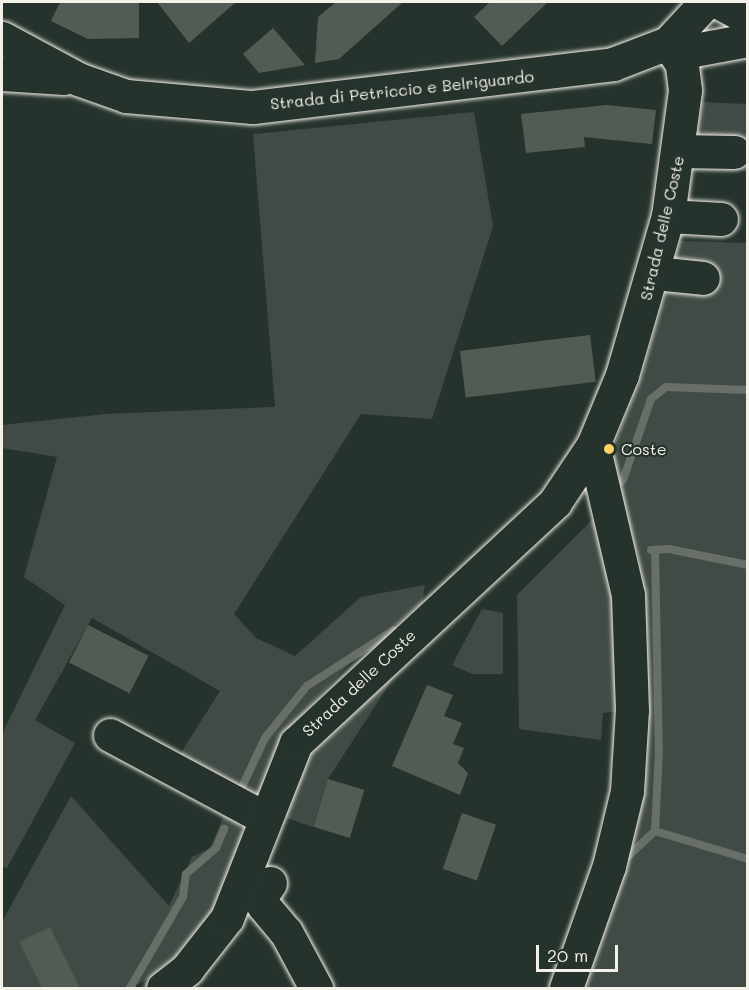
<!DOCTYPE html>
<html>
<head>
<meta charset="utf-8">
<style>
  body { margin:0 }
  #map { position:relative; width:749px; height:990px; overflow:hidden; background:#26332d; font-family:Mali,sans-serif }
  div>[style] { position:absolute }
  .green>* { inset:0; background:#414b45 }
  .stream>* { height:8px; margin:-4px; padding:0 4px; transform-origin:4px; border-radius:4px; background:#676f68 }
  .building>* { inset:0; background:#525c55; transform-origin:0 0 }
  .roads { filter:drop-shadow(0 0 2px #f4f1e8) drop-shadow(0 0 2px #f4f1e8) }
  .minor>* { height:33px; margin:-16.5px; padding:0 16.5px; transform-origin:16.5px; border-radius:16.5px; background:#26332d }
  .dots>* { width:16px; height:16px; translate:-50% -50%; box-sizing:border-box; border:3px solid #26332d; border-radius:50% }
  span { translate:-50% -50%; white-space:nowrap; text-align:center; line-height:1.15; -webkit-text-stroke:4.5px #26332d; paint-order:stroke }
  .street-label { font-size:16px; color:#f4f1e8 }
  .poi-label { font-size:16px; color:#f4f1e8 }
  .left { translate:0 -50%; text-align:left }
  .frame { position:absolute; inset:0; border:3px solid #f4f1e8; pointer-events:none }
  .scale { position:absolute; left:536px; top:945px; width:82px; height:27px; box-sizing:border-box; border:3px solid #f4f1e8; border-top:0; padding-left:8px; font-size:18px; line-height:21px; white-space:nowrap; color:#f4f1e8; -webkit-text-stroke:4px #26332d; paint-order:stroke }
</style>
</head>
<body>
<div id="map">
  <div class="green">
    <i style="clip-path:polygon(701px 102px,747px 104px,747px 171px,694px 166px)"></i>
    <i style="clip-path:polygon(474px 112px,493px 226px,432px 419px,361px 414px,234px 614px,256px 638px,295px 656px,361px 597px,425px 585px,422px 603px,346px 667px,289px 730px,258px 793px,245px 793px,179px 756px,220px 691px,92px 618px,35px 720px,75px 743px,7px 868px,2px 867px,2px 734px,65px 605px,24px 577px,57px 457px,2px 448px,2px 425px,105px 414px,275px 407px,253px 134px)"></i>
    <i style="clip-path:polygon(680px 241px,747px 243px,747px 988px,577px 988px,643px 716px,639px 559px,611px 471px,612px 451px,642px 375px)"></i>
    <i style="clip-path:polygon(599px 513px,605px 530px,623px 711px,603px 713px,601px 740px,519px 729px,517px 595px)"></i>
    <i style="clip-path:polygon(482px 609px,503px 613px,503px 674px,472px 674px,452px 665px)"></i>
    <i style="clip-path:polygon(403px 663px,328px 779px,313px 827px,281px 816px,314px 741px)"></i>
    <i style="clip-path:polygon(71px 796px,169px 906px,192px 857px,210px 848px,227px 808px,242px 829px,242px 840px,209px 920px,166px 970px,130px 988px,2px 988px,2px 922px)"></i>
  </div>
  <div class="stream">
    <i style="left:614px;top:488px;width:12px;rotate:-42deg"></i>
    <i style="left:623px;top:480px;width:86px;rotate:-70.9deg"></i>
    <i style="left:651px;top:399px;width:19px;rotate:-39deg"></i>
    <i style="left:666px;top:387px;width:82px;rotate:2.1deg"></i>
    <i style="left:651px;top:550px;width:18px;rotate:-3deg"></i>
    <i style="left:669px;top:549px;width:81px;rotate:11.4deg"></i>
    <i style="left:655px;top:550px;width:200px;rotate:88.9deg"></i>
    <i style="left:659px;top:750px;width:81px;rotate:92.8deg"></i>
    <i style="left:655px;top:831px;width:97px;rotate:16.8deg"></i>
    <i style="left:242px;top:787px;width:54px;rotate:-64.9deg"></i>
    <i style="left:265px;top:738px;width:67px;rotate:-51.1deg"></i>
    <i style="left:307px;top:686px;width:103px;rotate:-32.8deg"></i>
    <i style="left:626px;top:858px;width:40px;rotate:-43deg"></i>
    <i style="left:130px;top:988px;width:105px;rotate:-59.8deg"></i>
    <i style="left:183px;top:897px;width:23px;rotate:-83deg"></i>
    <i style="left:186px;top:874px;width:40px;rotate:-41deg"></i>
    <i style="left:216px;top:848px;width:21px;rotate:-67deg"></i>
  </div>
  <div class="building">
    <i style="clip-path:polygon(60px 2px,139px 2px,139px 38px,88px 39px,51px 21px)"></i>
    <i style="clip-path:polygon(157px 2px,236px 2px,189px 43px)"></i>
    <i style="clip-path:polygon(336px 2px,403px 2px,339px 59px,315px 63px,318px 17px)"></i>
    <i style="clip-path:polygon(490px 2px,548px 2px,502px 46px,474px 17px)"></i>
    <i style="clip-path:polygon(273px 28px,305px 65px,259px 73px,243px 54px)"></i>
    <i style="clip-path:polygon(606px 105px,656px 110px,652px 144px,584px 137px,585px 147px,526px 153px,521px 114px)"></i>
    <i style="left:590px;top:335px;width:47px;height:131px;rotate:83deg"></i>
    <i style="left:88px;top:625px;width:68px;height:42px;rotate:27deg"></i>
    <i style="clip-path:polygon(427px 685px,453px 695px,444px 716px,462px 723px,453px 744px,464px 748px,458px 763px,468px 773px,460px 795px,392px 766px)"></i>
    <i style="left:328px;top:779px;width:38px;height:50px;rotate:17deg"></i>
    <i style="left:462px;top:813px;width:36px;height:59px;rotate:19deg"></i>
    <i style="clip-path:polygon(50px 927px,80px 988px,42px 988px,19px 942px)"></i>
  </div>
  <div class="roads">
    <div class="minor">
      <i style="left:718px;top:2px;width:34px;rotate:28deg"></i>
      <i style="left:2px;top:38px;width:86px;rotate:28.3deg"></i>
      <i style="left:78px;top:79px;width:51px;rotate:19.5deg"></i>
      <i style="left:126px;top:96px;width:127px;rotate:5deg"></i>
      <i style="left:253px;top:107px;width:363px;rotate:-6.8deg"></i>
      <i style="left:613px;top:64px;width:59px;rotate:-20.9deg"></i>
      <i style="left:668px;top:43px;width:56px;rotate:-47.2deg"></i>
      <i style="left:668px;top:43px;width:27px;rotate:15deg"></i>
      <i style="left:694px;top:50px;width:55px;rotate:-10.5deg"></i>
      <i style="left:2px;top:74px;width:62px;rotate:3.7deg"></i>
      <i style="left:679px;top:151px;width:55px;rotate:1deg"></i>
      <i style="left:668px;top:216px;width:53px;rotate:3.2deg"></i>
      <i style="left:655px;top:273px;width:48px;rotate:5.9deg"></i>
      <i style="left:110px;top:735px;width:176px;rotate:28.2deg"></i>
      <i style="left:270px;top:883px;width:14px;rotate:124deg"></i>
      <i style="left:262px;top:895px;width:10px;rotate:84deg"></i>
      <i style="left:263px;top:905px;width:35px;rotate:50deg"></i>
      <i style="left:286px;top:932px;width:64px;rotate:61.8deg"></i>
      <i style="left:163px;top:988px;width:31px;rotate:-38deg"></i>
      <i style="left:187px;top:969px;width:65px;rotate:-51.9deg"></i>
      <i style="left:227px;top:918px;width:188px;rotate:-68.5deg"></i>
      <i style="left:296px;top:743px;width:354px;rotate:-42.9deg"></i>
      <i style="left:555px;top:502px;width:69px;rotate:-56.3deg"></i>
      <i style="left:593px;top:445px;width:76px;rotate:-67.5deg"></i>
      <i style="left:622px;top:375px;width:166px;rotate:-73.9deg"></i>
      <i style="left:668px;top:216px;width:127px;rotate:-82.3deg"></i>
      <i style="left:685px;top:90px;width:26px;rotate:-97deg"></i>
      <i style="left:682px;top:64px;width:25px;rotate:-124deg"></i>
      <i style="left:566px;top:988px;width:129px;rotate:-70.6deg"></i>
      <i style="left:609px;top:866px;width:77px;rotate:-76.5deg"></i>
      <i style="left:627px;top:791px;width:81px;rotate:-86.5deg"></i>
      <i style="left:632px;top:710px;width:115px;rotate:-92deg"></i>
      <i style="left:628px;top:595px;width:154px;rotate:-103.1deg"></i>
    </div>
  </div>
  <div class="dots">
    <i style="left:609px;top:449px;background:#ffd166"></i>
  </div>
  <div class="street-label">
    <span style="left:402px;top:90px;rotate:-6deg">Strada di Petriccio e Belriguardo</span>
    <span style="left:662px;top:228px;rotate:-77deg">Strada delle Coste</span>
    <span style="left:359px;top:683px;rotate:-43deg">Strada delle Coste</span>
  </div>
  <div class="poi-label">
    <span class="left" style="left:621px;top:449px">Coste</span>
  </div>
  <div class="frame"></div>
  <div class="scale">20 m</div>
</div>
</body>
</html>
